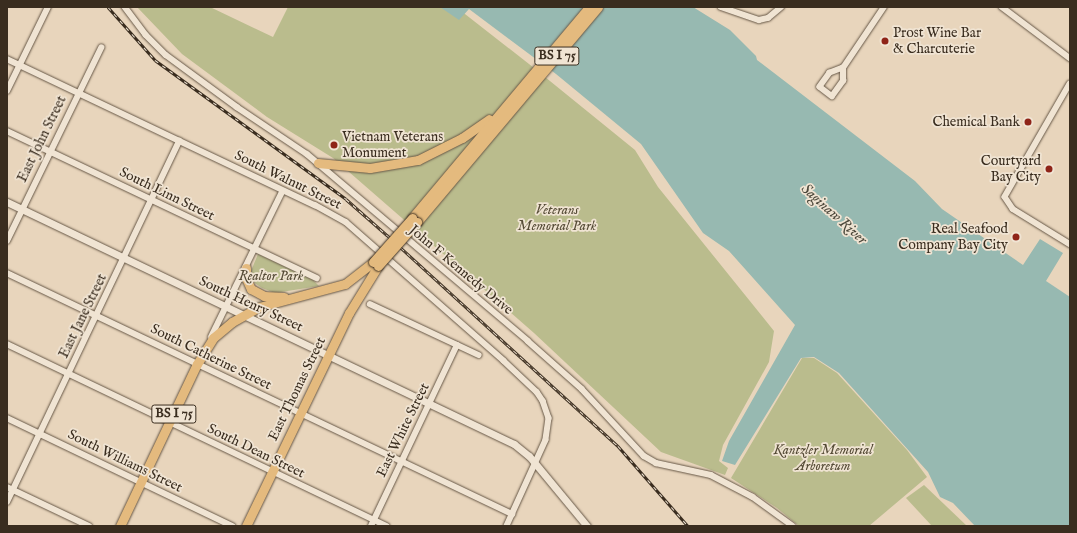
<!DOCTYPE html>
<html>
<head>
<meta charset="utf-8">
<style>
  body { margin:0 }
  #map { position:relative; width:1077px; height:533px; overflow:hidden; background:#e8d5bc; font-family:"IM FELL English",serif }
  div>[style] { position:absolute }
  .green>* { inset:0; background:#babc8d }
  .water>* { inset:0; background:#97b9b1 }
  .roads { filter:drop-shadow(0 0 1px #665746) drop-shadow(0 0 1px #665746) }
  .minor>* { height:5.5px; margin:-2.75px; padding:0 2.75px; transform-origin:2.75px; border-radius:2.75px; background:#f0e4d3 }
  .tertiary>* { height:7px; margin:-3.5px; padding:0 3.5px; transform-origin:3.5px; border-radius:3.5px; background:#f0e4d3 }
  .trunk>* { height:9px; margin:-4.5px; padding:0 4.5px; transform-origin:4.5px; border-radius:4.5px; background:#e4ba7e }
  .rail>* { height:3px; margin-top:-1.5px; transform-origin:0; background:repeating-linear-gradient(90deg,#f0e4d3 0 4.5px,#3a2d1f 0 9px); box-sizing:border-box; border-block:1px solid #3a2d1f }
  .bridges { filter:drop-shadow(0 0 1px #3a2d1f) drop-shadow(0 0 1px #3a2d1f) }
  .trunk-bridge>* { height:9px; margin:-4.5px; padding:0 4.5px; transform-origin:4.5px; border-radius:4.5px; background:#e4ba7e }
  .dots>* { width:11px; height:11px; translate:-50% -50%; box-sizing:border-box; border:2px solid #f0e4d3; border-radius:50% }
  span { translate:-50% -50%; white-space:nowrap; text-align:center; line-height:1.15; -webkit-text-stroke:3.5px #f0e4d3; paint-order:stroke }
  .shield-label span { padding:1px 3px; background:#f0e4d3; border:1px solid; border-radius:3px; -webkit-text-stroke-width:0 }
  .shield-label { font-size:13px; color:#3a2d1f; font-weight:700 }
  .poi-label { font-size:14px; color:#3a2d1f }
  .left { translate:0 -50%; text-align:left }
  .right { translate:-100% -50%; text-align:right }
  .street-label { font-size:14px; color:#3a2d1f }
  .park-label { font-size:14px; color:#544a35; font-style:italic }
  .water-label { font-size:15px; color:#4d493c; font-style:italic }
  .frame { position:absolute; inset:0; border:8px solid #3a2d1f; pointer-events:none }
</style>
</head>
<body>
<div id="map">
  <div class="green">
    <i style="clip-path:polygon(137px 7px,210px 7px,273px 37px,288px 7px,456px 7px,529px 64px,635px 150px,658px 187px,774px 331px,769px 362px,723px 445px,719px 461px,728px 468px,725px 475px,661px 452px,534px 333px,333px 158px,267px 117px,182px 54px)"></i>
    <i style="clip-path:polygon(258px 254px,313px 280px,319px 286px,275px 293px,262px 288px,252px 281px,251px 271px)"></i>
    <i style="clip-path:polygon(802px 358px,814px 358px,837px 373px,907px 450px,927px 477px,869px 526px,799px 526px,777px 508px,731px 478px)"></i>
    <i style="clip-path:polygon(924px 485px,967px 526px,932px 526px,906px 498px)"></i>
  </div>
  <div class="water">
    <i style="clip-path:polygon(440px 7px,693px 7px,730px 30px,756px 56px,757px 60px,915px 181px,942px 209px,1023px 265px,1040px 239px,1063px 253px,1046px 281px,1070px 297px,1070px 526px,975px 526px,953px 503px,940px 497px,928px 472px,839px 373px,814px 357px,801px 358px,735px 465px,722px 461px,729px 441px,795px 325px,729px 251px,703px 233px,641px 144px,556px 74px,469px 9px,459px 20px)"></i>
  </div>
  <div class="roads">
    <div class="minor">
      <i style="left:125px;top:7px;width:35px;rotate:53deg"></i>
      <i style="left:146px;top:35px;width:28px;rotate:45deg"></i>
      <i style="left:166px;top:55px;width:88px;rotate:36.2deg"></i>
      <i style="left:237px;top:107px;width:84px;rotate:33.9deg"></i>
      <i style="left:307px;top:154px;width:289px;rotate:40.2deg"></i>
      <i style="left:528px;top:341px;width:72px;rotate:41.6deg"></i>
      <i style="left:582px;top:389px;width:91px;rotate:47.2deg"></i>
      <i style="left:644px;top:456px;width:14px;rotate:30deg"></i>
      <i style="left:656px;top:463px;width:56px;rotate:12.3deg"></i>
      <i style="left:711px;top:475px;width:47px;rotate:27.6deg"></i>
      <i style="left:753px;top:497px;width:49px;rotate:35.9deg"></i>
      <i style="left:721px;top:7px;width:40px;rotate:18.9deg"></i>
      <i style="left:759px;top:20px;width:9px;rotate:-13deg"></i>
      <i style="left:768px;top:18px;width:17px;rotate:-40deg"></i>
      <i style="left:1002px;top:7px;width:85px;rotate:36.9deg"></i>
      <i style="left:7px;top:59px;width:341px;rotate:25.4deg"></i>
      <i style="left:315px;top:205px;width:35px;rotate:29deg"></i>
      <i style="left:346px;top:222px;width:210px;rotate:41.3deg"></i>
      <i style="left:504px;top:361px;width:45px;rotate:43.2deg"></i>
      <i style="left:537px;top:392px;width:11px;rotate:56deg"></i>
      <i style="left:543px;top:401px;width:18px;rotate:71deg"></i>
      <i style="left:549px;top:418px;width:22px;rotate:98deg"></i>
      <i style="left:546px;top:440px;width:94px;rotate:114.4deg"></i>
      <i style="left:843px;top:68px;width:14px;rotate:159deg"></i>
      <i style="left:830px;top:73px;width:17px;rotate:126deg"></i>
      <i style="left:820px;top:87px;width:15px;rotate:37deg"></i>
      <i style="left:832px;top:96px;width:19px;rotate:-54deg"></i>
      <i style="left:843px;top:81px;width:13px;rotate:-90deg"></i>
      <i style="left:843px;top:68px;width:73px;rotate:-56.1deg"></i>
      <i style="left:1070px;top:84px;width:130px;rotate:119.9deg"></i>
      <i style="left:1005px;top:197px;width:14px;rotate:56deg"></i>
      <i style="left:1013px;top:209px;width:67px;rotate:31.6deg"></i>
      <i style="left:7px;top:91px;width:93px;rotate:-64deg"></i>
      <i style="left:7px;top:131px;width:343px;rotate:25.4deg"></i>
      <i style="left:7px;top:241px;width:215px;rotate:-64deg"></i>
      <i style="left:7px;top:273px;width:560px;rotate:25.51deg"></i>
      <i style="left:370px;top:304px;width:120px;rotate:25.1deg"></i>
      <i style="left:211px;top:337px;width:161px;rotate:-63.9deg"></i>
      <i style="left:7px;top:344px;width:421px;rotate:25.6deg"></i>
      <i style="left:7px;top:418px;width:250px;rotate:25.6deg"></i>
      <i style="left:7px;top:487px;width:91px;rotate:25.4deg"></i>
      <i style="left:7px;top:502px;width:400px;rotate:-64.5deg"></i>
      <i style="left:371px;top:526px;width:200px;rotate:-64.6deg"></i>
    </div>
    <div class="tertiary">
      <i style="left:7px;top:202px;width:562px;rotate:25.52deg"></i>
      <i style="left:514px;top:444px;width:19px;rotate:39deg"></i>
      <i style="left:529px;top:456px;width:91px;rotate:50.4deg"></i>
    </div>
    <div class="trunk">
      <i style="left:318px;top:163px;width:52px;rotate:5.5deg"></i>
      <i style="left:370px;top:168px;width:49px;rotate:-9.5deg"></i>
      <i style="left:418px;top:160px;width:49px;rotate:-26.6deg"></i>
      <i style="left:462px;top:138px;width:33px;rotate:-35deg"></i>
      <i style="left:412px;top:218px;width:275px;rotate:-50deg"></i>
      <i style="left:417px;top:222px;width:281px;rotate:-49.9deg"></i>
      <i style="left:246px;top:268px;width:10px;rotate:90deg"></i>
      <i style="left:246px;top:278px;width:12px;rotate:66deg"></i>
      <i style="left:251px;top:289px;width:15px;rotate:28deg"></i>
      <i style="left:264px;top:296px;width:20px;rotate:3deg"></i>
      <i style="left:120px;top:526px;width:179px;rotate:-64.6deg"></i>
      <i style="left:197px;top:364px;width:31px;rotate:-58deg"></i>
      <i style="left:213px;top:338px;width:25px;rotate:-40deg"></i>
      <i style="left:232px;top:322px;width:31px;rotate:-29deg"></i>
      <i style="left:259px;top:307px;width:89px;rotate:-15deg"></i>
      <i style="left:345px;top:284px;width:36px;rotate:-38deg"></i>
      <i style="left:246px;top:526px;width:237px;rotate:-64.2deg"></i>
      <i style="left:349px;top:313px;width:55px;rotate:-58.3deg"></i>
    </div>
  </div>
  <div class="rail">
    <i style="left:108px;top:7px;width:71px;rotate:48.4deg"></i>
    <i style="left:155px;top:60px;width:236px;rotate:36deg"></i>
    <i style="left:346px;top:199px;width:55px;rotate:41.3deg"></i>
    <i style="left:387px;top:235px;width:313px;rotate:42.4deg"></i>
    <i style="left:618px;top:446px;width:106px;rotate:48.8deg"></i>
  </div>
  <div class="bridges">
    <div class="trunk-bridge">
      <i style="left:373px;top:262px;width:59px;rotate:-48.4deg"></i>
      <i style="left:378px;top:266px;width:59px;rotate:-48.4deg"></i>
    </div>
  </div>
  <div class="dots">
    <i style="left:885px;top:41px;background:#8f2418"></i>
    <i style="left:1028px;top:122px;background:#8f2418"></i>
    <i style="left:334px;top:145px;background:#8f2418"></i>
    <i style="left:1049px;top:169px;background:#8f2418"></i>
    <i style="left:1016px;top:237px;background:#8f2418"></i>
  </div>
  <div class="shield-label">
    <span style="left:557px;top:56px">BS I 75</span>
    <span style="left:174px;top:414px">BS I 75</span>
  </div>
  <div class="poi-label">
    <span class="left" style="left:893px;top:41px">Prost Wine Bar<br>&amp; Charcuterie</span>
    <span class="right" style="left:1020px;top:122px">Chemical Bank</span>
    <span class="left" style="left:342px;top:145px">Vietnam Veterans<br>Monument</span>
    <span class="right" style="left:1041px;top:169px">Courtyard<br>Bay City</span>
    <span class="right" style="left:1008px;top:237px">Real Seafood<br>Company Bay City</span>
  </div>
  <div class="street-label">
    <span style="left:42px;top:139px;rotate:-64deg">East John Street</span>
    <span style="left:288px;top:180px;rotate:26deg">South Walnut Street</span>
    <span style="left:167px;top:194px;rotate:26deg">South Linn Street</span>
    <span style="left:461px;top:270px;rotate:40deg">John F Kennedy Drive</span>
    <span style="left:251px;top:304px;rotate:25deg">South Henry Street</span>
    <span style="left:83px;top:316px;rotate:-64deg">East Jane Street</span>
    <span style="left:211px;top:357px;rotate:26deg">South Catherine Street</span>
    <span style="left:297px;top:389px;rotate:-64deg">East Thomas Street</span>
    <span style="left:403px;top:430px;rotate:-64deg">East White Street</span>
    <span style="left:256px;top:451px;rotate:26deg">South Dean Street</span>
    <span style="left:125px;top:461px;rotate:26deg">South Williams Street</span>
  </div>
  <div class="park-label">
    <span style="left:557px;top:218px">Veterans<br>Memorial Park</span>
    <span style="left:271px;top:276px">Realtor Park</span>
    <span style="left:823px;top:458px">Kantzler Memorial<br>Arboretum</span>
  </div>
  <div class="water-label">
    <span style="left:834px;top:214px;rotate:42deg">Saginaw River</span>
  </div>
  <div class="frame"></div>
</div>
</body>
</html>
